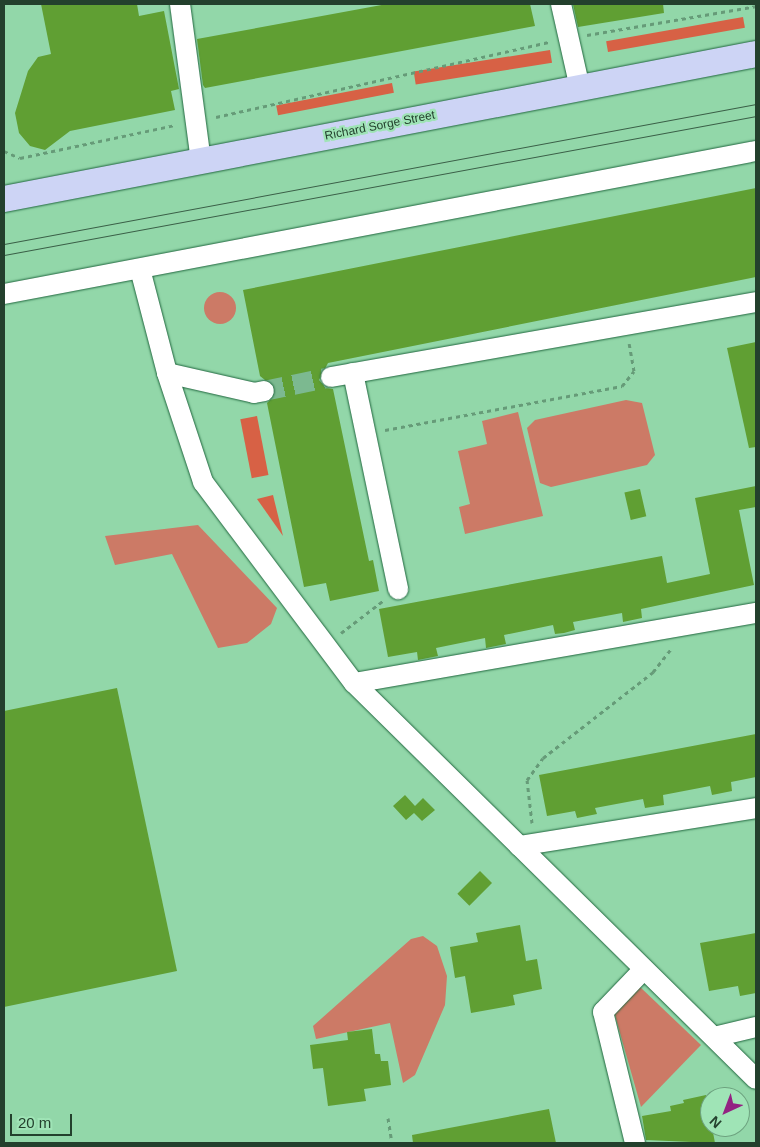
<!DOCTYPE html>
<html>
<head>
<meta charset="utf-8">
<style>
  body { margin:0 }
  #map { position:relative; width:760px; height:1147px; overflow:hidden; background:#92d7a9; font-family:Arial,sans-serif }
  div>[style] { position:absolute }
  .green>* { inset:0; background:#cc7a66 }
  .round { border-radius:50% }
  .forest>* { inset:0; background:#d76145; transform-origin:0 0 }
  .building>* { inset:0; background:#609f33; transform-origin:0 0 }
  .minor-tunnel>* { height:20px; margin-top:-10px; transform-origin:0; background:repeating-linear-gradient(90deg,#7cb990 0 20px,transparent 0 30px) }
  .path>* { height:3px; margin-top:-1.5px; transform-origin:0; background:repeating-linear-gradient(90deg,#669b78 0 4px,transparent 0 8px) }
  .roads { filter:drop-shadow(0 0 1px #21673f) drop-shadow(0 0 1px #21673f) }
  .minor>* { height:20px; margin:-10px; padding:0 10px; transform-origin:10px; border-radius:10px; background:#fff }
  .major>* { height:26px; margin:-13px; padding:0 13px; transform-origin:13px; border-radius:13px; background:#cdd4f5 }
  .tram>* { height:1px; margin:-0.5px; padding:0 0.5px; transform-origin:0.5px; border-radius:0.5px; background:#3a5f47 }
  span { translate:-50% -50%; white-space:nowrap; text-align:center; line-height:1.15; -webkit-text-stroke:4.5px #9fe4b6; paint-order:stroke }
  .street-label { font-size:12px; color:#23402d }
  .frame { position:absolute; inset:0; border:5px solid #23402d; pointer-events:none }
  .north { position:absolute; left:700px; top:1087px; width:50px; height:50px; box-sizing:border-box; background:#9fe4b6; border:1px solid #6da27f; border-radius:50%; rotate:223deg; font-size:14px; font-weight:700; line-height:20px; text-align:center; color:#23402d }
  .north::after { content:''; display:block; margin:auto; width:18px; height:22px; background:#932282; clip-path:polygon(50% 0,100% 100%,50% 72%,0 100%) }
  .scale { position:absolute; left:10px; top:1114px; width:62px; height:22px; box-sizing:border-box; border:2px solid #23402d; border-top:0; padding-left:6px; font-size:15px; line-height:18px; white-space:nowrap; color:#23402d; -webkit-text-stroke:4px #9fe4b6; paint-order:stroke }
</style>
</head>
<body>
<div id="map">
  <div class="green">
    <i class="round" style="left:204px;top:292px;width:32px;height:32px"></i>
    <i style="clip-path:polygon(626px 400px,642px 403px,655px 455px,647px 465px,551px 487px,540px 483px,527px 428px,535px 420px)"></i>
    <i style="clip-path:polygon(518px 412px,543px 516px,465px 534px,459px 507px,470px 504px,458px 451px,487px 444px,482px 421px)"></i>
    <i style="clip-path:polygon(198px 525px,277px 608px,271px 624px,247px 643px,218px 648px,172px 554px,115px 565px,105px 536px)"></i>
    <i style="clip-path:polygon(423px 936px,437px 946px,447px 976px,445px 1005px,415px 1075px,403px 1083px,390px 1023px,316px 1039px,313px 1026px,411px 939px)"></i>
    <i style="clip-path:polygon(639px 986px,701px 1045px,641px 1107px,614px 1012px)"></i>
  </div>
  <div class="forest">
    <i style="left:743px;top:17px;width:11px;height:139px;rotate:80deg"></i>
    <i style="left:550px;top:50px;width:13px;height:138px;rotate:81deg"></i>
    <i style="left:392px;top:83px;width:10px;height:118px;rotate:79deg"></i>
    <i style="left:257px;top:416px;width:60px;height:17px;rotate:79deg"></i>
    <i style="clip-path:polygon(273px 495px,283px 536px,257px 499px)"></i>
  </div>
  <div class="building">
    <i style="clip-path:polygon(41px 4px,137px 4px,139px 16px,164px 11px,179px 89px,171px 91px,175px 110px,70px 131px,45px 150px,30px 146px,19px 133px,15px 113px,28px 71px,38px 57px,51px 54px)"></i>
    <i style="clip-path:polygon(387px 4px,530px 4px,535px 26px,205px 88px,203px 85px,197px 39px)"></i>
    <i style="clip-path:polygon(573px 4px,663px 4px,664px 13px,578px 27px)"></i>
    <i style="clip-path:polygon(756px 188px,756px 277px,328px 363px,319px 380px,326px 388px,333px 389px,369px 561px,373px 560px,379px 591px,330px 601px,326px 583px,304px 587px,267px 403px,275px 395px,275px 388px,260px 376px,243px 290px)"></i>
    <i style="clip-path:polygon(756px 342px,756px 447px,749px 448px,727px 348px)"></i>
    <i style="clip-path:polygon(756px 486px,756px 507px,739px 510px,754px 585px,641px 609px,642px 618px,623px 622px,622px 613px,573px 622px,575px 630px,564px 633px,555px 634px,553px 625px,504px 635px,506px 644px,486px 648px,485px 638px,436px 648px,438px 656px,418px 660px,417px 652px,388px 657px,379px 609px,662px 556px,667px 583px,710px 574px,695px 498px)"></i>
    <i style="left:640px;top:489px;width:28px;height:16px;rotate:77deg"></i>
    <i style="clip-path:polygon(117px 688px,177px 971px,4px 1007px,4px 711px)"></i>
    <i style="clip-path:polygon(756px 734px,756px 777px,731px 782px,732px 791px,712px 795px,710px 786px,663px 795px,664px 805px,645px 808px,643px 799px,595px 808px,597px 814px,577px 818px,575px 811px,547px 816px,539px 775px)"></i>
    <i style="clip-path:polygon(405px 795px,415px 806px,423px 798px,435px 810px,422px 821px,414px 813px,406px 820px,393px 806px)"></i>
    <i style="left:480px;top:871px;width:17px;height:32px;rotate:45deg"></i>
    <i style="clip-path:polygon(520px 925px,526px 961px,537px 959px,542px 989px,513px 995px,515px 1005px,471px 1013px,465px 976px,455px 978px,450px 947px,478px 942px,476px 933px)"></i>
    <i style="clip-path:polygon(756px 933px,756px 993px,740px 996px,738px 986px,709px 991px,700px 943px)"></i>
    <i style="clip-path:polygon(372px 1029px,375px 1054px,380px 1054px,381px 1061px,388px 1061px,391px 1085px,364px 1089px,366px 1101px,328px 1106px,323px 1068px,313px 1069px,310px 1045px,348px 1040px,347px 1032px)"></i>
    <i style="clip-path:polygon(706px 1095px,715px 1143px,646px 1140px,642px 1116px,671px 1111px,670px 1106px,684px 1103px,683px 1100px)"></i>
    <i style="clip-path:polygon(549px 1109px,556px 1143px,413px 1143px,412px 1135px)"></i>
  </div>
  <div class="minor-tunnel">
    <i style="left:264px;top:391px;width:68px;rotate:-11.8deg"></i>
  </div>
  <div class="path">
    <i style="left:587px;top:35px;width:171px;rotate:-9.7deg"></i>
    <i style="left:216px;top:117px;width:341px;rotate:-12.7deg"></i>
    <i style="left:4px;top:151px;width:17px;rotate:24deg"></i>
    <i style="left:20px;top:158px;width:158px;rotate:-12deg"></i>
    <i style="left:385px;top:430px;width:241px;rotate:-10.5deg"></i>
    <i style="left:622px;top:386px;width:19px;rotate:-51deg"></i>
    <i style="left:634px;top:371px;width:28px;rotate:-100deg"></i>
    <i style="left:341px;top:633px;width:54px;rotate:-37.5deg"></i>
    <i style="left:532px;top:823px;width:43px;rotate:-96.6deg"></i>
    <i style="left:527px;top:780px;width:27px;rotate:-54deg"></i>
    <i style="left:543px;top:758px;width:140px;rotate:-38deg"></i>
    <i style="left:653px;top:672px;width:31px;rotate:-52deg"></i>
    <i style="left:388px;top:1118px;width:25px;rotate:81deg"></i>
  </div>
  <div class="roads">
    <div class="minor">
      <i style="left:180px;top:4px;width:158px;rotate:82.4deg"></i>
      <i style="left:561px;top:4px;width:86px;rotate:77.3deg"></i>
      <i style="left:140px;top:269px;width:107px;rotate:75.4deg"></i>
      <i style="left:167px;top:373px;width:115px;rotate:71.7deg"></i>
      <i style="left:203px;top:482px;width:251px;rotate:53.1deg"></i>
      <i style="left:354px;top:683px;width:564px;rotate:44.57deg"></i>
      <i style="left:4px;top:294px;width:765px;rotate:-10.77deg"></i>
      <i style="left:167px;top:373px;width:89px;rotate:12.9deg"></i>
      <i style="left:254px;top:393px;width:10px;rotate:-11deg"></i>
      <i style="left:353px;top:373px;width:221px;rotate:78.2deg"></i>
      <i style="left:331px;top:377px;width:432px;rotate:-10deg"></i>
      <i style="left:354px;top:683px;width:408px;rotate:-9.9deg"></i>
      <i style="left:519px;top:846px;width:240px;rotate:-9.1deg"></i>
      <i style="left:714px;top:1037px;width:43px;rotate:-13.4deg"></i>
      <i style="left:635px;top:1143px;width:135px;rotate:-103.7deg"></i>
      <i style="left:603px;top:1012px;width:59px;rotate:-46.4deg"></i>
    </div>
    <div class="major">
      <i style="left:4px;top:199px;width:766px;rotate:-10.91deg"></i>
    </div>
  </div>
  <div class="tram">
    <i style="left:4px;top:244px;width:765px;rotate:-10.55deg"></i>
    <i style="left:4px;top:255px;width:765px;rotate:-10.47deg"></i>
  </div>
  <div class="street-label">
    <span style="left:380px;top:126px;rotate:-11deg">Richard Sorge Street</span>
  </div>
  <div class="frame"></div>
  <div class="north">N</div>
  <div class="scale">20 m</div>
</div>
</body>
</html>
